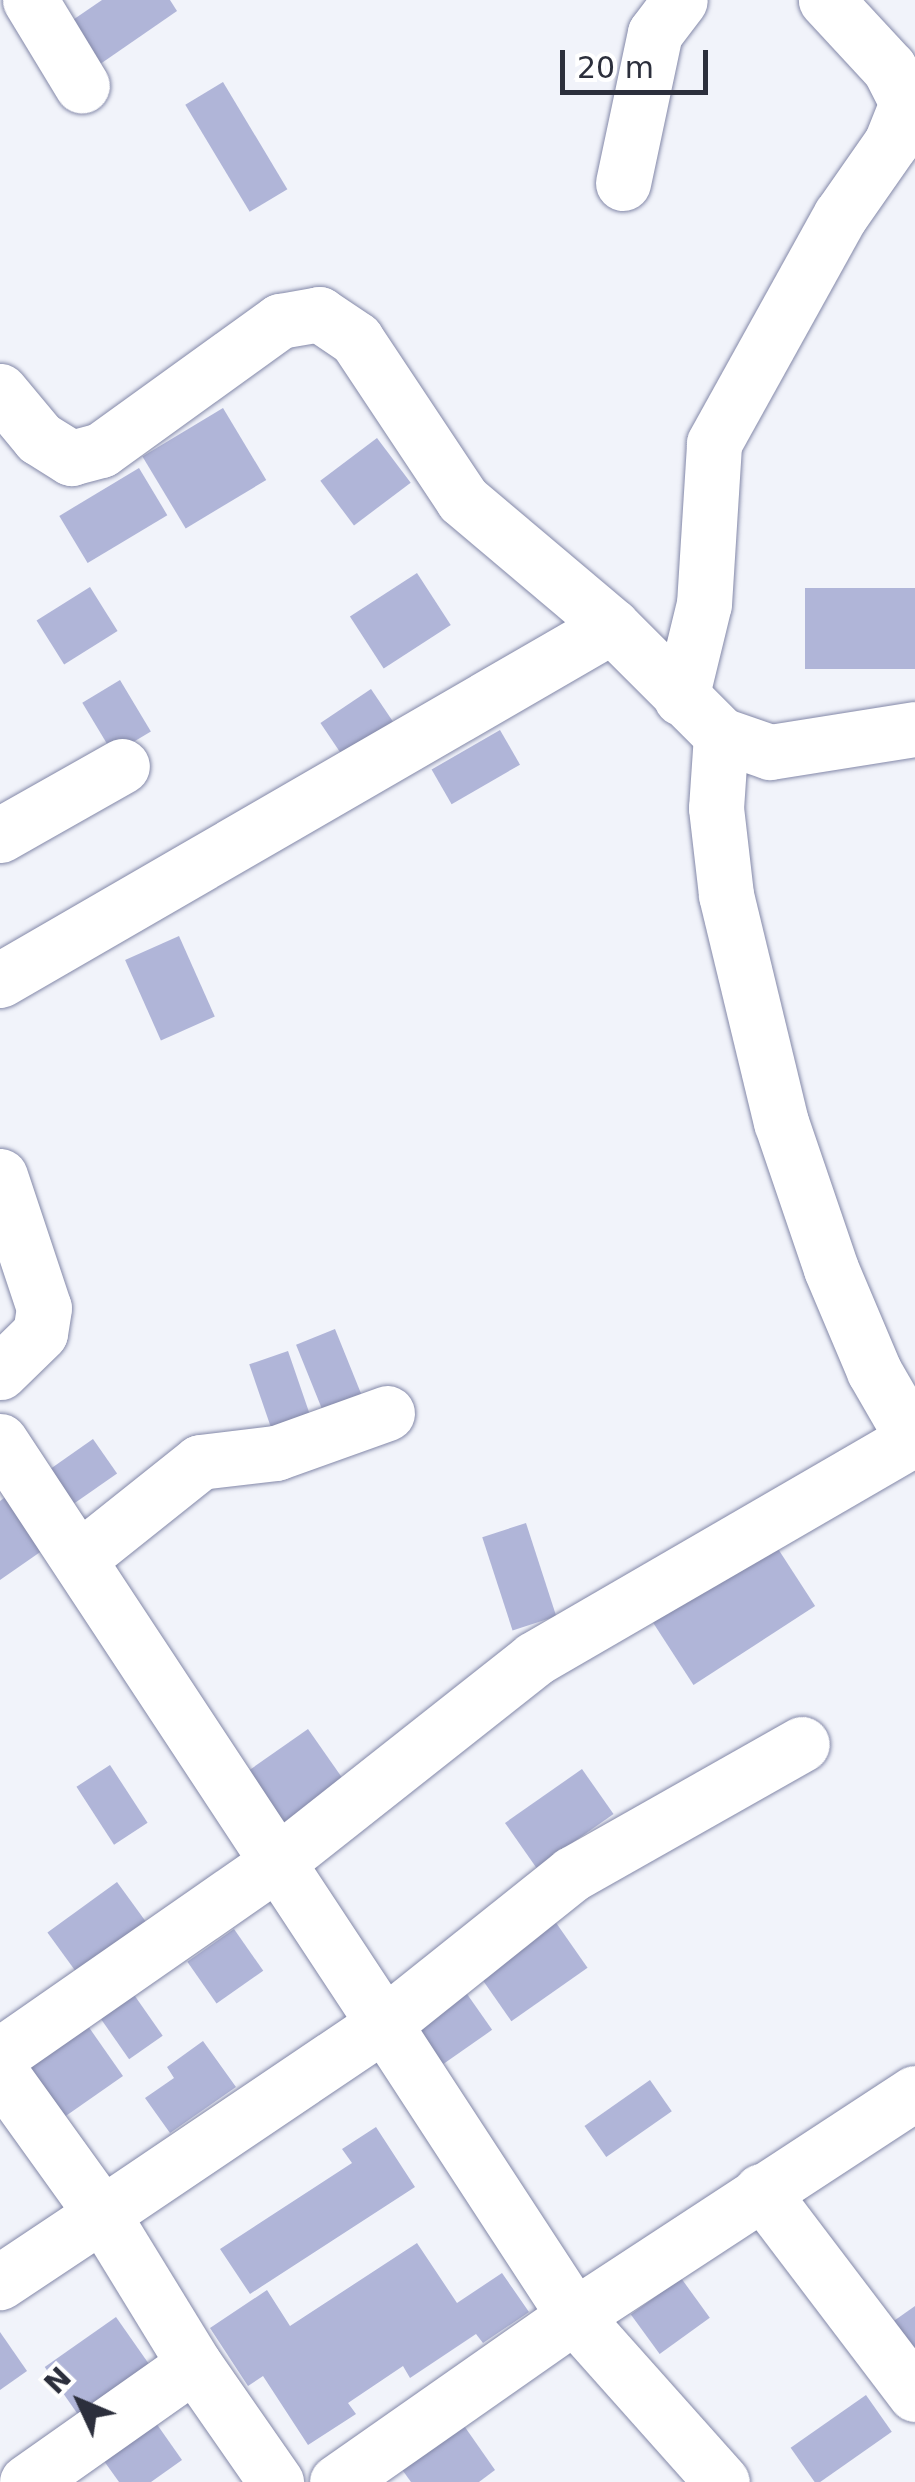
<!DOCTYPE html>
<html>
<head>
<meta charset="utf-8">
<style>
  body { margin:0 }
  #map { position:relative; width:915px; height:2482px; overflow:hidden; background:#f1f3fa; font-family:"DejaVu Sans",sans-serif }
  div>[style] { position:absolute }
  .building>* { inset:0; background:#b0b5d8; transform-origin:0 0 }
  .roads { filter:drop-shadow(0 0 2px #8388a8) drop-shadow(0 0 2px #8388a8) }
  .street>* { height:55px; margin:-27.5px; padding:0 27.5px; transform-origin:27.5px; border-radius:27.5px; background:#fff }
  span { translate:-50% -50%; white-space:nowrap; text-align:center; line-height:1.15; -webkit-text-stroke:8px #fff; paint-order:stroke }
  .north { position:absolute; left:30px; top:2352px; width:100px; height:100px; -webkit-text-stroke:8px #fff; paint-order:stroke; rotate:314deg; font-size:28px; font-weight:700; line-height:40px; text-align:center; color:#2c2f3c }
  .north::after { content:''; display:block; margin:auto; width:35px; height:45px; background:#2c2f3c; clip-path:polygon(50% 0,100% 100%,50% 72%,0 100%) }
  .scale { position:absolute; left:560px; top:50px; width:148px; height:45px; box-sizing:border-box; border:5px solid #2c2f3c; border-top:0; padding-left:12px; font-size:30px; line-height:35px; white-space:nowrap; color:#2c2f3c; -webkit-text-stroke:8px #fff; paint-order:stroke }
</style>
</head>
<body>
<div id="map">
  <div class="building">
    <i style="clip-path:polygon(102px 0,170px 0,177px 11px,93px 69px,64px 26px)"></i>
    <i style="left:223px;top:82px;width:125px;height:44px;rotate:59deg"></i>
    <i style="left:223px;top:408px;width:84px;height:94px;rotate:59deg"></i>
    <i style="left:377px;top:438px;width:56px;height:71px;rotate:53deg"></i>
    <i style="left:139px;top:468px;width:55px;height:93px;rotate:59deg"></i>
    <i style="left:417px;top:573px;width:62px;height:80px;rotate:57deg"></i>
    <i style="left:90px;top:587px;width:52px;height:63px;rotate:58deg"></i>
    <i style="left:915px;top:588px;width:81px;height:110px;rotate:90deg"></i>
    <i style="left:120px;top:680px;width:60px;height:44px;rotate:59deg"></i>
    <i style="left:371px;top:689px;width:54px;height:61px;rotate:56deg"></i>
    <i style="left:500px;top:730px;width:40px;height:79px;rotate:60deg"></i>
    <i style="left:179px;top:936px;width:88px;height:59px;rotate:66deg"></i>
    <i style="left:335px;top:1329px;width:77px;height:42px;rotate:68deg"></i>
    <i style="left:288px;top:1351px;width:79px;height:41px;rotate:71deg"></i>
    <i style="left:93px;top:1439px;width:42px;height:67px;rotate:55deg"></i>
    <i style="clip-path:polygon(8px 1495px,46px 1548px,0 1580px,0 1501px)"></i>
    <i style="left:526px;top:1523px;width:98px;height:46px;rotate:72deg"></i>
    <i style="left:771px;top:1538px;width:81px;height:145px;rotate:57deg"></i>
    <i style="left:308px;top:1729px;width:64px;height:93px;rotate:55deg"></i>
    <i style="left:110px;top:1765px;width:69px;height:40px;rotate:57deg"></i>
    <i style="left:582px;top:1769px;width:55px;height:94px;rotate:55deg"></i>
    <i style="left:117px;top:1882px;width:52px;height:86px;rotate:54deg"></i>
    <i style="left:552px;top:1917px;width:62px;height:93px;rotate:55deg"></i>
    <i style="left:234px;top:1929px;width:51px;height:57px;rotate:55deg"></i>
    <i style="left:460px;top:1984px;width:56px;height:74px;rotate:55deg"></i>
    <i style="left:130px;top:1989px;width:57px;height:41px;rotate:55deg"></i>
    <i style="left:88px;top:2026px;width:61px;height:90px;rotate:55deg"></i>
    <i style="clip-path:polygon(203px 2041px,236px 2087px,170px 2133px,145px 2098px,174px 2078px,167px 2067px)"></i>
    <i style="left:650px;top:2080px;width:38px;height:80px;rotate:55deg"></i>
    <i style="clip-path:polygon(376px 2127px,415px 2187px,250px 2294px,220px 2249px,352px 2163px,342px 2149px)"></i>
    <i style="clip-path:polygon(417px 2243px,457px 2303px,502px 2273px,529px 2312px,483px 2343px,476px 2334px,410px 2378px,403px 2366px,348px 2403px,356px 2414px,308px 2445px,263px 2376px,248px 2386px,210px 2328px,267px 2290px,290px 2326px)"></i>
    <i style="left:681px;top:2278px;width:49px;height:62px;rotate:54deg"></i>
    <i style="clip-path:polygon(915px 2306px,915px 2378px,881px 2330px)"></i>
    <i style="left:116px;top:2317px;width:62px;height:87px;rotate:55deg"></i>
    <i style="clip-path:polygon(0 2332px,27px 2371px,0 2390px)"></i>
    <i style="left:866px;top:2395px;width:45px;height:92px;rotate:55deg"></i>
    <i style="clip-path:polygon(460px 2420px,495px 2470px,479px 2482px,411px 2482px,398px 2464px)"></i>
    <i style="clip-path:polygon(156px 2423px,182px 2460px,151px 2482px,119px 2482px,104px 2461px)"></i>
  </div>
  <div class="roads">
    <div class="street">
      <i style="left:30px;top:0;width:100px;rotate:58.8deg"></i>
      <i style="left:623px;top:183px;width:153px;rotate:-78deg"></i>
      <i style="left:655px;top:33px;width:41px;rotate:-52.9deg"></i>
      <i style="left:0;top:391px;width:61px;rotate:50.3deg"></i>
      <i style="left:39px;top:438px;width:38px;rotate:32deg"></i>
      <i style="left:71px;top:458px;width:31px;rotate:-15deg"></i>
      <i style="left:101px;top:450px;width:221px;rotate:-35.8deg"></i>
      <i style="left:280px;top:321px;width:40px;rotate:-10deg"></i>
      <i style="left:319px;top:314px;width:45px;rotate:34deg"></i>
      <i style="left:356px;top:339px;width:193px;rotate:56.4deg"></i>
      <i style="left:463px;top:500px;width:195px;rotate:40.2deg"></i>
      <i style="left:612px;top:626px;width:154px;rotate:45deg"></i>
      <i style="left:721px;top:735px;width:52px;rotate:19.1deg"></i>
      <i style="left:770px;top:752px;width:147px;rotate:-9deg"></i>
      <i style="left:681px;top:698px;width:97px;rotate:-76.3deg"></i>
      <i style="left:704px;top:604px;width:161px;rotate:-86.4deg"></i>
      <i style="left:714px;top:443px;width:260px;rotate:-61deg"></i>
      <i style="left:840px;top:216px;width:89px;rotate:-55.1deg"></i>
      <i style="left:891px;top:143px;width:43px;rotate:-68.2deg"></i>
      <i style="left:907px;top:103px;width:39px;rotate:-117deg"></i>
      <i style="left:889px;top:68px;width:93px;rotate:-132.8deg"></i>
      <i style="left:721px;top:735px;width:73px;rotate:93.9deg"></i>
      <i style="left:716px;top:808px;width:88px;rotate:83.4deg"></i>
      <i style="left:726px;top:895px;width:234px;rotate:76.4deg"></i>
      <i style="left:781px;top:1122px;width:155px;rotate:71.2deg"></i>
      <i style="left:831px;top:1269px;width:111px;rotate:67.1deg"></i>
      <i style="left:874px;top:1371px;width:82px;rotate:60deg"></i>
      <i style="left:0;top:835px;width:140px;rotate:-29.5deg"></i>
      <i style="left:0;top:980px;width:707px;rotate:-30.05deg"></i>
      <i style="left:0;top:1176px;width:139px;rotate:71.6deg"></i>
      <i style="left:44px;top:1308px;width:25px;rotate:99deg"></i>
      <i style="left:40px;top:1333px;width:56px;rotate:135.7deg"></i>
      <i style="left:0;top:1441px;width:698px;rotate:56.63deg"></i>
      <i style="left:384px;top:2024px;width:241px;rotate:-38.6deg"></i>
      <i style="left:572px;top:1874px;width:264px;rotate:-29.5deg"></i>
      <i style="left:81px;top:1557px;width:152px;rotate:-38.6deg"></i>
      <i style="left:200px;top:1462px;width:77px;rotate:-6.8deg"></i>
      <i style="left:276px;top:1453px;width:118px;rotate:-19.8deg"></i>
      <i style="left:0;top:2055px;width:336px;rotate:-34.8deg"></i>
      <i style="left:276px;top:1863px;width:329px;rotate:-38.3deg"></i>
      <i style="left:534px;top:1659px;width:438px;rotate:-30.1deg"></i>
      <i style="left:0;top:2072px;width:175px;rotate:54.3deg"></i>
      <i style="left:102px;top:2214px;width:123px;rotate:146.3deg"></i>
      <i style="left:761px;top:2191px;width:255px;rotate:52.8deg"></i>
      <i style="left:194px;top:2364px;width:176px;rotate:-121.5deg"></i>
      <i style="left:102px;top:2214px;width:340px;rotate:-34deg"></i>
      <i style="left:384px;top:2024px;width:348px;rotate:56.9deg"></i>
      <i style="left:574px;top:2316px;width:222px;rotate:48.3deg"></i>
      <i style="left:27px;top:2482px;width:204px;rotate:-35.2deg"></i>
      <i style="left:194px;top:2364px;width:144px;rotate:55.2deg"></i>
      <i style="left:337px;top:2482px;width:289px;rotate:-35deg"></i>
      <i style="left:574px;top:2316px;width:407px;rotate:-33.2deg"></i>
    </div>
  </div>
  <div class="north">N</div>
  <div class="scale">20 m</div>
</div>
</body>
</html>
